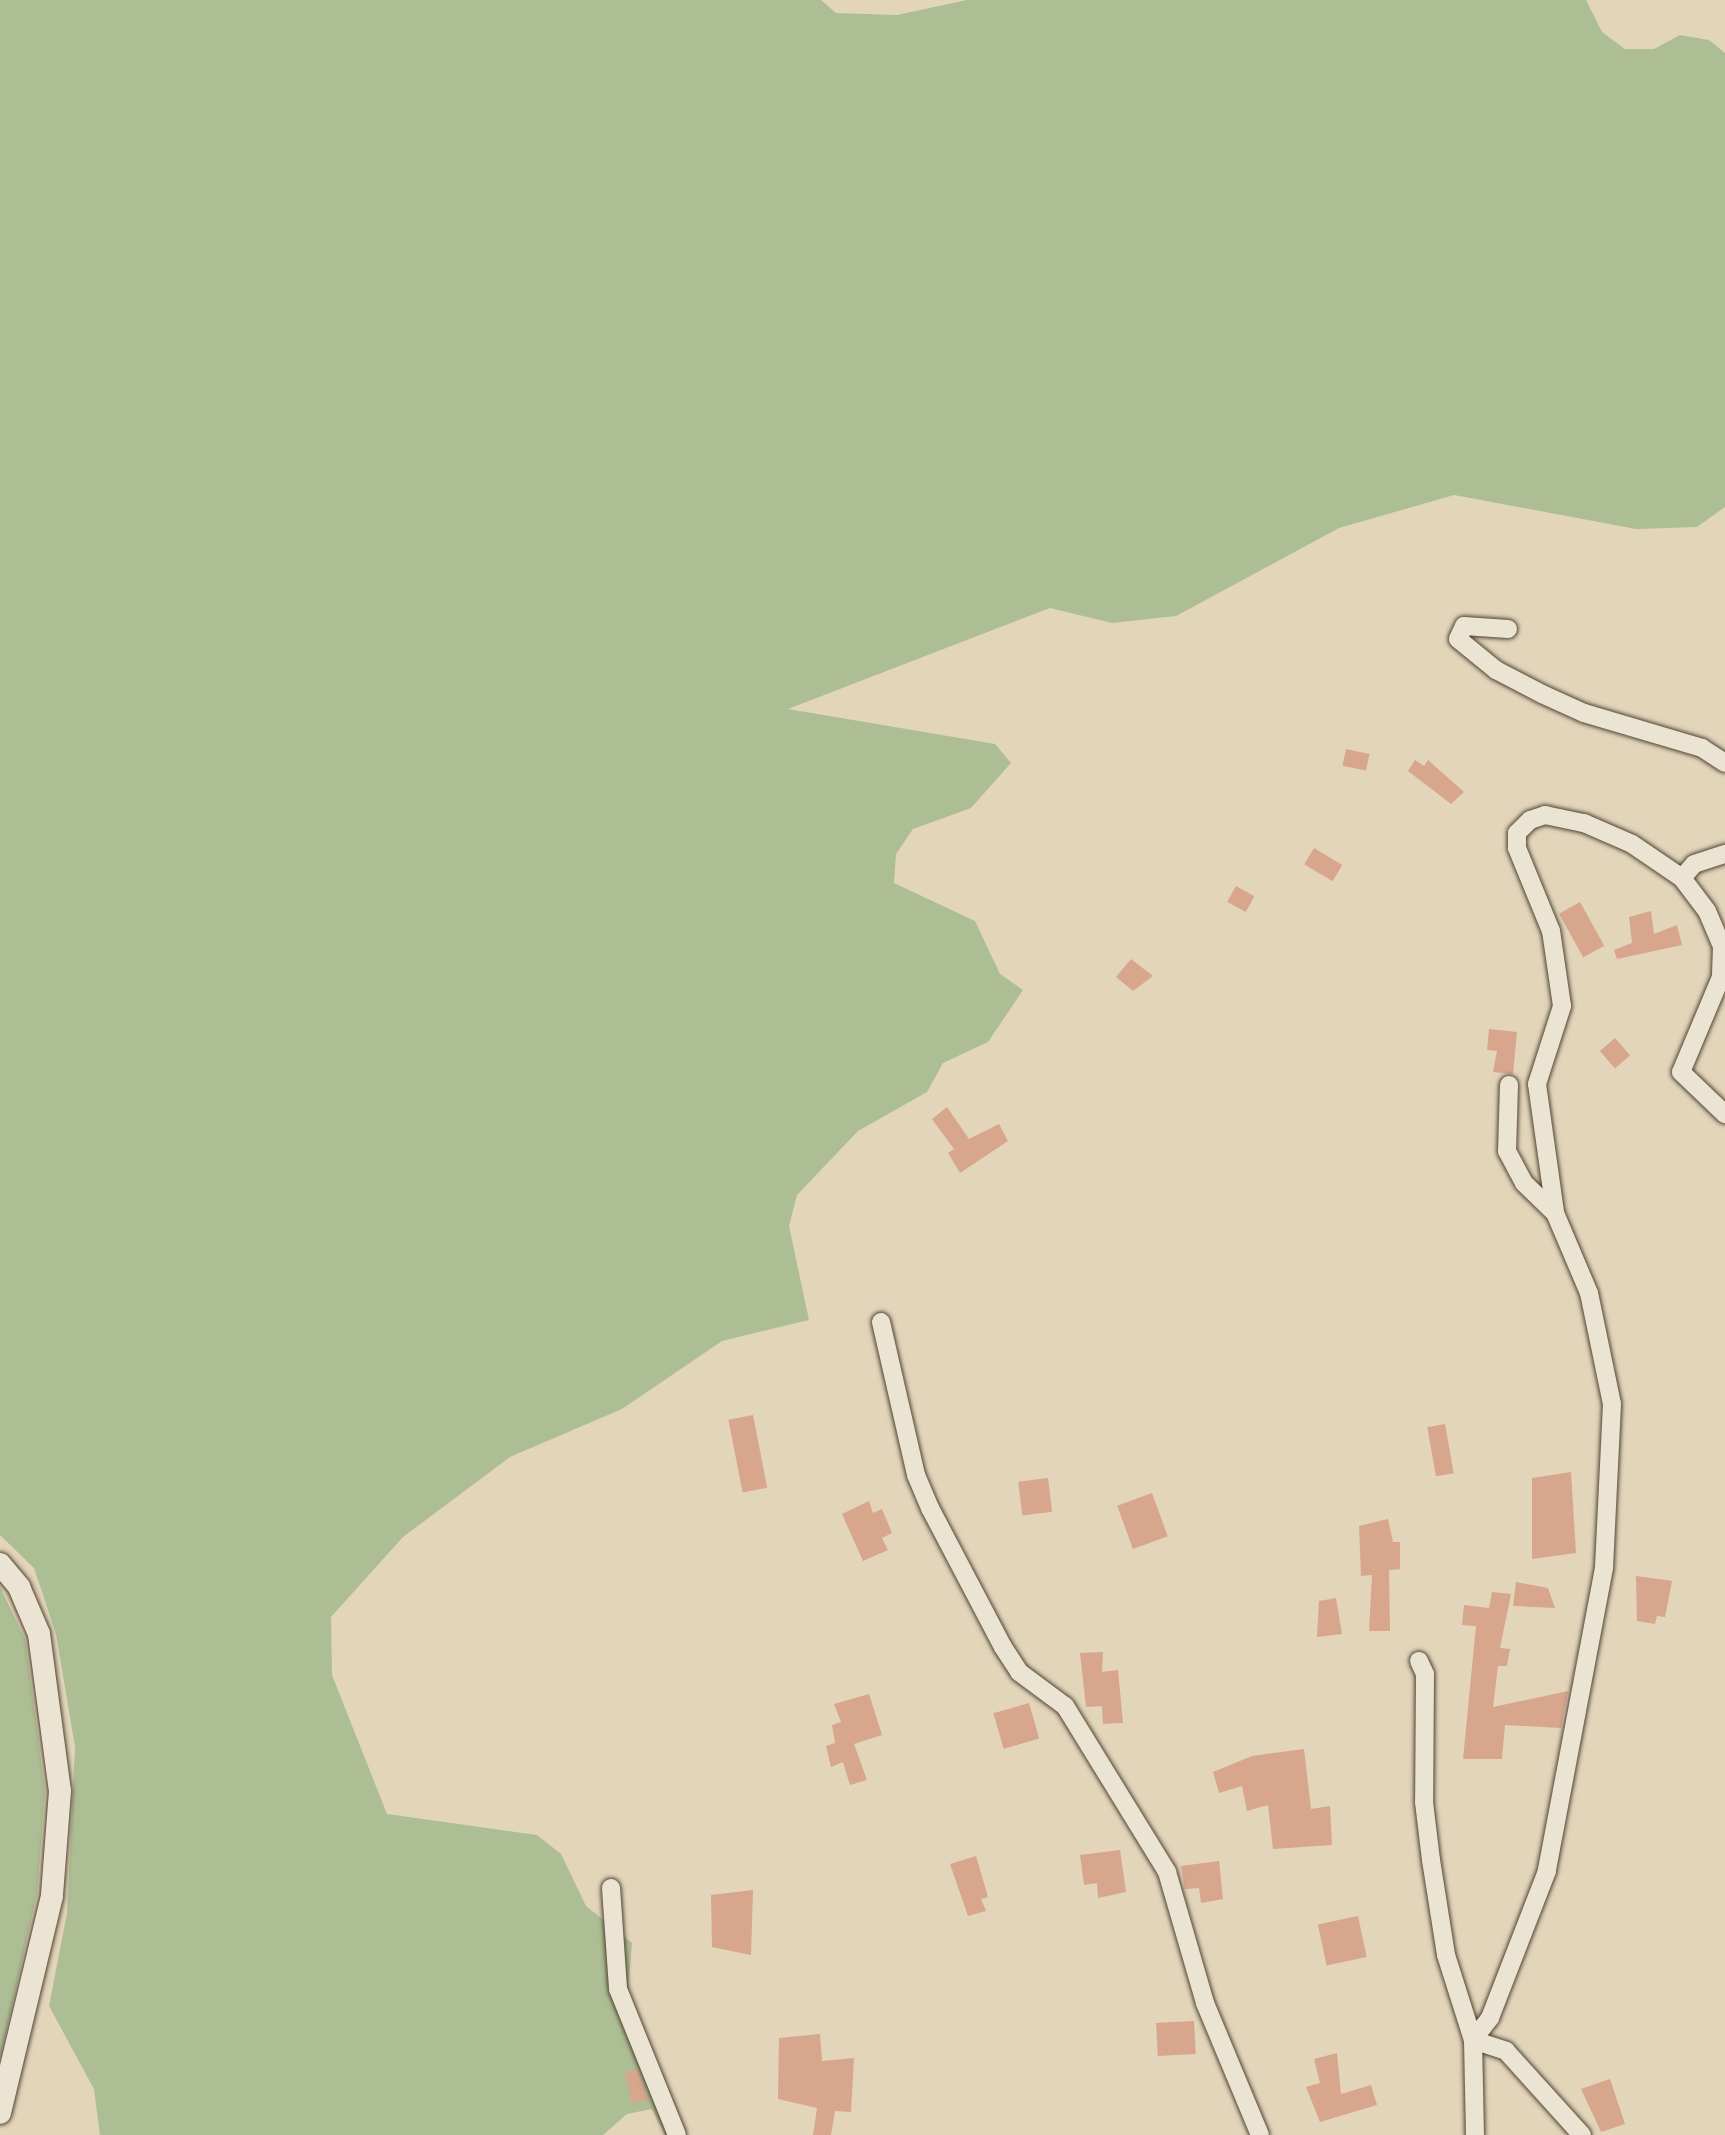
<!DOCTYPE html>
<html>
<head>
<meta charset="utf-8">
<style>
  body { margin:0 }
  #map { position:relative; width:1725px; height:2135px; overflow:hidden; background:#e2d5ba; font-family:"IM FELL Double Pica",serif }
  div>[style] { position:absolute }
  .green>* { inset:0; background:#adbe94 }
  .building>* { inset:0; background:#d7a68d; transform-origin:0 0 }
  .roads { filter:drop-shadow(0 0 2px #514434) drop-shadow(0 0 2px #514434) }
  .minor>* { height:18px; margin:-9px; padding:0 9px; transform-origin:9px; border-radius:9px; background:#ece4d2 }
  .tertiary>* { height:22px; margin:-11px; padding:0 11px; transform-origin:11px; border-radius:11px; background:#ece4d2 }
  span { translate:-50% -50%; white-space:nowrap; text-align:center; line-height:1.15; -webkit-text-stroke:8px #ece4d2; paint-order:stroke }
</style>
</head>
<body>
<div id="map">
  <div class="green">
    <i style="clip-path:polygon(0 0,821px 0,836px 13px,897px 15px,967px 0,1586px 0,1602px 32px,1625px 49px,1654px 49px,1680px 35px,1709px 40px,1725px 53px,1725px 507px,1697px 527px,1636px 529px,1454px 495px,1339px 528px,1176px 616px,1112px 623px,1050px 608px,788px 709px,995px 744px,1011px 763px,971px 808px,913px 829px,896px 854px,894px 883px,975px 921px,1000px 974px,1023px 990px,988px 1042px,943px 1063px,927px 1092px,858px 1131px,797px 1195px,789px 1226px,809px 1320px,722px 1341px,622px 1409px,510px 1457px,403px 1537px,331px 1617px,332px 1675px,387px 1814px,537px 1835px,561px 1854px,586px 1906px,632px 1943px,628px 1992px,636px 2030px,687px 2135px,665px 2135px,652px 2109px,627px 2114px,603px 2135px,100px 2135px,94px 2089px,49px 2006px,67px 1913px,75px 1747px,56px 1634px,34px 1568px,0 1535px)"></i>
    <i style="clip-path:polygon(0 1587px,25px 1639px,45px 1791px,37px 1894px,0 2058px)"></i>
  </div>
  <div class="building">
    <i style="left:1346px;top:749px;width:24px;height:17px;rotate:12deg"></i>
    <i style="clip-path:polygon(1415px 760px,1424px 766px,1428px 760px,1464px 792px,1451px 804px,1408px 771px)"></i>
    <i style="left:1314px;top:848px;width:33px;height:19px;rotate:31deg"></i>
    <i style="left:1236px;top:886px;width:21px;height:18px;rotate:29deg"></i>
    <i style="left:1580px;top:902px;width:50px;height:24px;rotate:61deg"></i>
    <i style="clip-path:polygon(1651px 911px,1654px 934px,1677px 925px,1682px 945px,1617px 959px,1614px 950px,1632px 943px,1629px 917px)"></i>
    <i style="clip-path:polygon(1131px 959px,1153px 976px,1133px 991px,1116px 977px)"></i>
    <i style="clip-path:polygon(1489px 1029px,1517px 1032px,1513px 1074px,1493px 1072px,1497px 1051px,1487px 1050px)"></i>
    <i style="left:1615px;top:1038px;width:23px;height:20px;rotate:49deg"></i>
    <i style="clip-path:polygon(947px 1107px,969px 1139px,999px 1124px,1008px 1141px,960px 1173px,948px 1153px,954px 1149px,932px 1119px)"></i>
    <i style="left:753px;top:1415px;width:74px;height:25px;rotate:79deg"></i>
    <i style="left:1445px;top:1424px;width:50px;height:18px;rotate:80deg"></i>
    <i style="clip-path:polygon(1571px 1472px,1576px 1553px,1532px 1559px,1532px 1478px)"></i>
    <i style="left:1048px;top:1478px;width:34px;height:30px;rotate:83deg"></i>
    <i style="left:1152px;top:1493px;width:46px;height:37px;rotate:70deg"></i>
    <i style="clip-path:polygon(869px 1501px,873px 1513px,882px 1509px,892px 1533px,882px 1538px,888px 1550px,863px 1561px,842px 1514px)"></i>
    <i style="clip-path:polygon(1388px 1519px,1393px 1542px,1400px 1542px,1400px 1569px,1389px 1570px,1390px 1631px,1369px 1631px,1372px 1575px,1361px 1576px,1359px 1526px)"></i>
    <i style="clip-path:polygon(1636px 1576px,1672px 1581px,1665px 1617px,1657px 1616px,1655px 1624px,1637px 1621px)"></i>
    <i style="clip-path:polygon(1516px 1582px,1548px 1588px,1555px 1608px,1513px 1606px)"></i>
    <i style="clip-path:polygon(1492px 1592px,1511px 1594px,1500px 1648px,1510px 1649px,1507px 1666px,1498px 1666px,1493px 1707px,1568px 1691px,1561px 1728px,1505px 1725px,1502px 1759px,1463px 1759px,1476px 1626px,1462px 1625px,1464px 1605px,1489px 1608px)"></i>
    <i style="clip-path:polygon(1336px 1598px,1342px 1634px,1317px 1637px,1319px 1601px)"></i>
    <i style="clip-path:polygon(1103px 1652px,1102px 1672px,1118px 1670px,1123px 1723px,1103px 1724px,1102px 1706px,1086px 1707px,1080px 1653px)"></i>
    <i style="clip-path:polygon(869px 1694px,882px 1735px,854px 1744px,867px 1780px,850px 1785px,843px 1762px,831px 1767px,826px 1746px,835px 1743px,832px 1725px,841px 1722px,834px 1704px)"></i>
    <i style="left:1029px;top:1703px;width:37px;height:37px;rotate:74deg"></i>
    <i style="clip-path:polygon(1304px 1749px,1311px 1809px,1330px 1806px,1332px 1845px,1273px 1849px,1268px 1805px,1247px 1811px,1242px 1786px,1219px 1793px,1213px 1772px,1252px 1756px)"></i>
    <i style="clip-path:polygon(1120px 1850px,1126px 1892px,1098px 1898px,1097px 1883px,1084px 1885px,1080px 1855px)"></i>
    <i style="clip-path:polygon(976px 1856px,988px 1897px,981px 1899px,986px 1911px,968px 1916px,950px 1864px)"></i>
    <i style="clip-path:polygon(1219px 1861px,1223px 1899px,1201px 1903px,1199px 1888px,1185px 1889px,1181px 1866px)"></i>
    <i style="clip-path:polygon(753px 1890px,751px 1955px,712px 1947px,711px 1895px)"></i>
    <i style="left:1358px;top:1916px;width:42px;height:41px;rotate:78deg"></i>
    <i style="left:1194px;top:2021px;width:33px;height:38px;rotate:87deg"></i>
    <i style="clip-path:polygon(820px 2034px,822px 2061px,854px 2058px,851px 2112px,835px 2111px,831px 2135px,813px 2135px,817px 2108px,778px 2099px,779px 2038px)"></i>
    <i style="clip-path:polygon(1337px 2053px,1341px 2094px,1371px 2085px,1377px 2105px,1320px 2122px,1306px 2087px,1320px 2083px,1314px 2059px)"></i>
    <i style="clip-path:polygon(637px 2069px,649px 2099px,632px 2103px,625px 2072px)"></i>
    <i style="clip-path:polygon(1610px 2079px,1625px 2124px,1601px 2132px,1581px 2089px)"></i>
  </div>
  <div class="roads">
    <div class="minor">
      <i style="left:1508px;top:629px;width:44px;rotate:-176.1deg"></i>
      <i style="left:1464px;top:626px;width:14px;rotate:115deg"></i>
      <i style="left:1458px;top:639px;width:49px;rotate:39.2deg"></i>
      <i style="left:1496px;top:670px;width:52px;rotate:27.6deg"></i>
      <i style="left:1542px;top:694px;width:46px;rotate:24.3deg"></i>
      <i style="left:1584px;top:713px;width:123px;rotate:16.5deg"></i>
      <i style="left:1702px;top:748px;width:27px;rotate:33deg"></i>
      <i style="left:1682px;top:878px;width:18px;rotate:-49deg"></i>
      <i style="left:1694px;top:864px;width:33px;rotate:-18deg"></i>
      <i style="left:1509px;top:1085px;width:66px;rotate:91.7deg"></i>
      <i style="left:1507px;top:1151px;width:36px;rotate:62deg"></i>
      <i style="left:1524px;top:1183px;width:43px;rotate:44.1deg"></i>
      <i style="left:1555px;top:1213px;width:87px;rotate:67deg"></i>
      <i style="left:1589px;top:1293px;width:113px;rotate:78.3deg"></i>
      <i style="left:1612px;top:1404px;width:164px;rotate:92.8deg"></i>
      <i style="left:1604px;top:1568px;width:308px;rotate:100.7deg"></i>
      <i style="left:1547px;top:1871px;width:158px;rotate:111.2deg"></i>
      <i style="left:1490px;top:2018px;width:28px;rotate:128deg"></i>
      <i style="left:1473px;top:2040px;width:35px;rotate:18deg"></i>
      <i style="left:1506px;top:2051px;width:113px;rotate:47.9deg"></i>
      <i style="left:1555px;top:1212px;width:129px;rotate:-98deg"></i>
      <i style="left:1537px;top:1084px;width:82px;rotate:-72.2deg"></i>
      <i style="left:1562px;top:1006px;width:76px;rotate:-98.3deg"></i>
      <i style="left:1551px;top:931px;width:90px;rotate:-112.3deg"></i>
      <i style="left:1517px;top:848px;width:15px;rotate:-90deg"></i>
      <i style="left:1517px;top:833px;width:18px;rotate:-45deg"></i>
      <i style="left:1530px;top:820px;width:16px;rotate:-18deg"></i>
      <i style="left:1545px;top:815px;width:40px;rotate:12deg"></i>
      <i style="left:1584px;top:823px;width:52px;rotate:23.6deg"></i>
      <i style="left:1632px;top:844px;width:60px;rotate:34.2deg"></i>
      <i style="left:1682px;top:878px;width:41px;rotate:52.9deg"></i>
      <i style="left:1707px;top:911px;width:38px;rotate:67deg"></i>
      <i style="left:1722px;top:946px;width:31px;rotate:92deg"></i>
      <i style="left:1721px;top:977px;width:103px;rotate:112.8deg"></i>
      <i style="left:1681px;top:1072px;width:61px;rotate:43.7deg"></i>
      <i style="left:881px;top:1322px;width:157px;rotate:77.1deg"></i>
      <i style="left:916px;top:1475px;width:36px;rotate:67deg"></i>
      <i style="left:930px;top:1508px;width:157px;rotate:62.3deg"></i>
      <i style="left:1003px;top:1647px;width:30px;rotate:57deg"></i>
      <i style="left:1019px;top:1672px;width:57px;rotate:36.5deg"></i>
      <i style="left:1065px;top:1706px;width:195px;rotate:58.4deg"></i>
      <i style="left:1167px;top:1872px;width:136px;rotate:73.8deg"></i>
      <i style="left:1205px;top:2003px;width:143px;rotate:67.4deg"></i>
      <i style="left:1419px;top:1661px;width:14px;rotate:65deg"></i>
      <i style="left:1425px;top:1674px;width:128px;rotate:90.4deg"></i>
      <i style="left:1424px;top:1802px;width:58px;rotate:83.1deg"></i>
      <i style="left:1431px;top:1860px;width:96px;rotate:81deg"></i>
      <i style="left:1446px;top:1955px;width:89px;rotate:72.4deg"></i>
      <i style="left:1473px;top:2040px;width:95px;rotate:88.8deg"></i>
      <i style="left:611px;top:1888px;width:101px;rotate:86deg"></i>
      <i style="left:618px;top:1989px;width:157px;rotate:68deg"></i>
    </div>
    <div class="tertiary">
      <i style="left:0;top:1564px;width:30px;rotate:50deg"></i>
      <i style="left:19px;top:1587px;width:51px;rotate:66.9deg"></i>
      <i style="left:39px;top:1634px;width:158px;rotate:82.4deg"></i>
      <i style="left:60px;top:1791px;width:105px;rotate:94.4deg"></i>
      <i style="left:52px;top:1896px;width:223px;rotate:103.5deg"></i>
    </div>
  </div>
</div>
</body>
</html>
